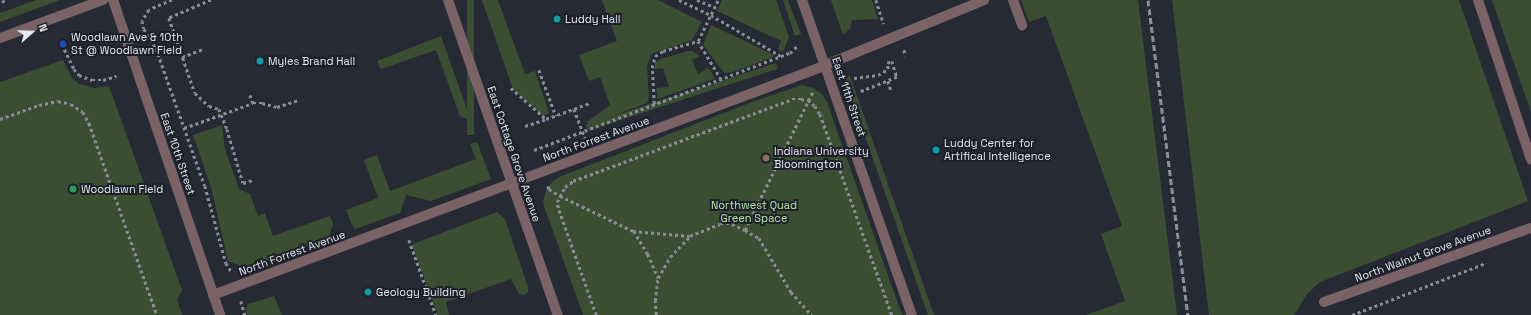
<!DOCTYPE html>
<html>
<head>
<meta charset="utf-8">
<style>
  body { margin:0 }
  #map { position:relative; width:1531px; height:315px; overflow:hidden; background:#262a34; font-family:"Space Grotesk",sans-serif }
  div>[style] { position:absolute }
  .green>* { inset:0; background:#3a4f32; transform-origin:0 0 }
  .path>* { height:2.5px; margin-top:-1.25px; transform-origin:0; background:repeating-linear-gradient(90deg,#8a8e96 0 3px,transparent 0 6px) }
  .minor>* { height:10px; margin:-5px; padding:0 5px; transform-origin:5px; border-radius:5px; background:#7b6266 }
  .rail>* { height:3px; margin-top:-1.5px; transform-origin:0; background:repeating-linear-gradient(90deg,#8c9098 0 6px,transparent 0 9px) }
  .dots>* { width:11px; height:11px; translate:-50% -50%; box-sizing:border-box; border:2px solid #1c202a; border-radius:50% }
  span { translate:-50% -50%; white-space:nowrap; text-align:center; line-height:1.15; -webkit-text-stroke:4px #1c202a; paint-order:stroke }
  .poi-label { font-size:11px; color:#e5e8ef }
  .left { translate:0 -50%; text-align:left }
  .street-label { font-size:11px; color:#e5e8ef }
  .park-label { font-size:11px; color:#b7e8a4 }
  .north { position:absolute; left:12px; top:12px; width:40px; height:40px; -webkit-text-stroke:3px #1c202a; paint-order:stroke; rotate:70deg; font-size:11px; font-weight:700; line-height:16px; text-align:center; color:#e5e8ef }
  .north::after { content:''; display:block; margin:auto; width:14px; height:18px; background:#e5e8ef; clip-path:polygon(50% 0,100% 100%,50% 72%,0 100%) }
</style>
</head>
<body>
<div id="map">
  <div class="green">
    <i style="clip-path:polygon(36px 0,60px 0,0 22px,0 13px)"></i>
    <i style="left:467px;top:0;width:7px;height:135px"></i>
    <i style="clip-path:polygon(482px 0,498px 0,525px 74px,535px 71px,549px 113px,543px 116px,513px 89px)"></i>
    <i style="clip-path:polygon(602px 0,658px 0,702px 22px,692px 40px,651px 54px,647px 67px,649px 96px,647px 103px,588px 125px,587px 122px,610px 105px,600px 77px,589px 81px,579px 55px,617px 41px)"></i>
    <i style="clip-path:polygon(722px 0,776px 0,789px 37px,783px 52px,778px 49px,781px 41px,717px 11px)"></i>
    <i style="clip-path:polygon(783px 0,788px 0,801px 34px,795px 36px)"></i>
    <i style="clip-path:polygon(831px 0,872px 0,878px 19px,852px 20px,850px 29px,843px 35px)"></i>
    <i style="clip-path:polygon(1021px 0,1138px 0,1177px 315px,1086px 315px,1125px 301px,1101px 234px,1122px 226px,1046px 16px,1029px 22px)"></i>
    <i style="clip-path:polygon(1172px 0,1459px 0,1528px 201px,1320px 282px,1307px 294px,1294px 315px,1209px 315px)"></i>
    <i style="clip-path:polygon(1492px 0,1531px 0,1531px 112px)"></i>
    <i style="clip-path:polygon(711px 25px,774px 55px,773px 57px,733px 72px,724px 73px,703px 45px)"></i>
    <i style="clip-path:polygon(441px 36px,470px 118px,467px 119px,460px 116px,436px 50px,381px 69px,377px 61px)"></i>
    <i style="clip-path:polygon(688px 51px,692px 51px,700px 56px,692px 60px,698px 74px,708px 68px,712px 73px,714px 79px,658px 99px,656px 88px,669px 87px,663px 68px,655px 69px,655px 63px,660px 59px)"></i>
    <i style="clip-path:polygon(63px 60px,72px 78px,79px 84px,95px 88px,109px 86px,182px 290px,177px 299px,182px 315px,0 315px,0 82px)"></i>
    <i style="left:776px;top:63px;width:6px;height:200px;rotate:72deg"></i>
    <i style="clip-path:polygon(850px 76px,934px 315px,928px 315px,847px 85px,845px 77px)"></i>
    <i style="clip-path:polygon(802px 85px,813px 88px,822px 94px,827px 102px,902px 315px,583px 315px,543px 203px,546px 190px,552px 182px,559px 177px,752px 102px)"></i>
    <i style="clip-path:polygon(222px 125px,225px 149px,239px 189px,250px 194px,258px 216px,265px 213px,273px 236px,330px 216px,333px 224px,328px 240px,242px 271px,240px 266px,228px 261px,211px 187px,193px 135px)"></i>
    <i style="clip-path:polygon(477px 142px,491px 179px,431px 201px,406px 195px,400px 213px,355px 229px,352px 225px,346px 210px,378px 198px,364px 160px,377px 155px,390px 191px,476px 159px,470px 144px)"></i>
    <i style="clip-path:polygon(497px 212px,505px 219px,528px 287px,528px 292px,524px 295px,519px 294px,511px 279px,446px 302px,449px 315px,438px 315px,412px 245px,413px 244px)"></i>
    <i style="clip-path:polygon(274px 296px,282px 315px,247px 315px,246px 309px,248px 304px)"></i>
  </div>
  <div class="path">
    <i style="left:3px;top:0;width:3px;rotate:72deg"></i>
    <i style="left:172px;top:0;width:25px;rotate:157deg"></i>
    <i style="left:149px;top:10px;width:13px;rotate:122deg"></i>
    <i style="left:142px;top:21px;width:8px;rotate:76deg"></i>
    <i style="left:144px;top:29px;width:22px;rotate:58deg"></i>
    <i style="left:156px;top:48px;width:146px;rotate:70.5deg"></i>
    <i style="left:205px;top:186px;width:80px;rotate:74.7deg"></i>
    <i style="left:226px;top:263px;width:9px;rotate:58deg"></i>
    <i style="left:211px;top:0;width:46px;rotate:156.8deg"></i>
    <i style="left:169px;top:18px;width:79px;rotate:70.9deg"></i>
    <i style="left:195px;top:93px;width:19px;rotate:43deg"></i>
    <i style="left:209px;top:106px;width:10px;rotate:17deg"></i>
    <i style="left:219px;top:109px;width:22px;rotate:68deg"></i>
    <i style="left:227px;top:129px;width:56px;rotate:73.5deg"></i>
    <i style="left:243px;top:183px;width:9px;rotate:-18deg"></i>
    <i style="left:679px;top:0;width:35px;rotate:25deg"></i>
    <i style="left:711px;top:15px;width:81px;rotate:30.4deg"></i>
    <i style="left:697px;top:0;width:18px;rotate:22deg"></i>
    <i style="left:876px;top:0;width:25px;rotate:72deg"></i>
    <i style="left:698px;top:41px;width:44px;rotate:58.8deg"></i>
    <i style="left:62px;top:44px;width:28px;rotate:64deg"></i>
    <i style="left:74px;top:69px;width:8px;rotate:50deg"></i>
    <i style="left:79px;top:75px;width:14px;rotate:21deg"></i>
    <i style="left:92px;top:80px;width:11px"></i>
    <i style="left:103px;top:80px;width:14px;rotate:-17deg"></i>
    <i style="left:904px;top:50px;width:6px;rotate:72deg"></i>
    <i style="left:182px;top:57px;width:22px;rotate:-21deg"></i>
    <i style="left:539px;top:70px;width:49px;rotate:69.7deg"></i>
    <i style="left:854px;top:78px;width:24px;rotate:-7deg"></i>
    <i style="left:878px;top:75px;width:12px;rotate:-31deg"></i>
    <i style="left:888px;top:69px;width:6px;rotate:-99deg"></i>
    <i style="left:887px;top:63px;width:5px;rotate:-22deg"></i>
    <i style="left:892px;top:61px;width:17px;rotate:73deg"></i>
    <i style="left:897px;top:77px;width:40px;rotate:158deg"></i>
    <i style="left:888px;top:81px;width:9px;rotate:72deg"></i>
    <i style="left:511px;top:88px;width:47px;rotate:41.5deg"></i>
    <i style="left:546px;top:119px;width:47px;rotate:-20deg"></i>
    <i style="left:250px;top:95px;width:9px;rotate:69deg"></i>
    <i style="left:654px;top:104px;width:36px;rotate:-93deg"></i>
    <i style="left:652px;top:68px;width:12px;rotate:-76deg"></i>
    <i style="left:655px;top:56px;width:9px;rotate:-32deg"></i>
    <i style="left:663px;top:51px;width:36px;rotate:-16deg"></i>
    <i style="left:698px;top:41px;width:46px;rotate:-64deg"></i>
    <i style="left:574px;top:109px;width:31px;rotate:69deg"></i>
    <i style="left:0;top:119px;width:41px;rotate:-19.7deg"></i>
    <i style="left:39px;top:105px;width:19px;rotate:-12deg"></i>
    <i style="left:58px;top:101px;width:13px;rotate:13deg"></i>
    <i style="left:71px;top:104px;width:14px;rotate:34deg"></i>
    <i style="left:83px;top:112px;width:13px;rotate:61deg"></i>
    <i style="left:89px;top:123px;width:204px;rotate:70.5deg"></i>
    <i style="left:525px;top:126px;width:22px;rotate:-18deg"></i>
    <i style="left:184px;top:128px;width:73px;rotate:-19.9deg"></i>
    <i style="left:253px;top:103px;width:9px"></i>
    <i style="left:262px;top:103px;width:16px;rotate:15deg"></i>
    <i style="left:277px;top:107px;width:23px;rotate:-18deg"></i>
    <i style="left:534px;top:150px;width:274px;rotate:-20.8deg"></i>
    <i style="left:790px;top:53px;width:10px;rotate:-45deg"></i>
    <i style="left:548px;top:186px;width:3px;rotate:72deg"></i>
    <i style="left:549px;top:189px;width:13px;rotate:32deg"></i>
    <i style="left:560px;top:196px;width:81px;rotate:25.6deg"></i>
    <i style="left:633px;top:231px;width:57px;rotate:5deg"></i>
    <i style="left:690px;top:236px;width:32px;rotate:-22deg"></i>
    <i style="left:720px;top:224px;width:12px"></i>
    <i style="left:732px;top:224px;width:14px;rotate:25deg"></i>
    <i style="left:745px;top:230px;width:16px;rotate:30deg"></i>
    <i style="left:759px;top:238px;width:63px;rotate:59.3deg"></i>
    <i style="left:791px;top:292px;width:31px;rotate:48deg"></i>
    <i style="left:745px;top:230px;width:155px;rotate:-63.9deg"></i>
    <i style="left:634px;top:231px;width:27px;rotate:59deg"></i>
    <i style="left:648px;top:254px;width:26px;rotate:67deg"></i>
    <i style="left:409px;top:240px;width:80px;rotate:70.2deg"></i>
    <i style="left:241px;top:301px;width:15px;rotate:74deg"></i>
    <i style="left:596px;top:315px;width:114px;rotate:-109.6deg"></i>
    <i style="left:558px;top:208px;width:6px;rotate:-99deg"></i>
    <i style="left:557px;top:202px;width:17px;rotate:-62deg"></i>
    <i style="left:565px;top:187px;width:10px;rotate:-37deg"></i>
    <i style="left:573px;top:181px;width:234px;rotate:-20.5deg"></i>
    <i style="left:792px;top:99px;width:9px"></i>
    <i style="left:801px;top:99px;width:7px;rotate:8deg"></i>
    <i style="left:808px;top:100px;width:9px;rotate:41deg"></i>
    <i style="left:815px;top:106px;width:9px;rotate:58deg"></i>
    <i style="left:820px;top:114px;width:214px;rotate:70.3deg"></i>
    <i style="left:656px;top:315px;width:14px;rotate:-94deg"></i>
    <i style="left:655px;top:301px;width:23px;rotate:-83deg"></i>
    <i style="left:658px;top:278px;width:24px;rotate:-60deg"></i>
    <i style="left:670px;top:257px;width:29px;rotate:-46deg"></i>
    <i style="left:1352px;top:315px;width:144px;rotate:-21.2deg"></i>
  </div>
  <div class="minor">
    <i style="left:113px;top:0;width:333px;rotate:71.2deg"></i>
    <i style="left:448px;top:0;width:334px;rotate:70.8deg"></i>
    <i style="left:802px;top:0;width:334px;rotate:70.8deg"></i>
    <i style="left:1013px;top:0;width:27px;rotate:70deg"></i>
    <i style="left:1478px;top:0;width:168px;rotate:71.6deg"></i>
    <i style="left:0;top:38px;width:110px;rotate:-20.3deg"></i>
    <i style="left:213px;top:295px;width:639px;rotate:-20.54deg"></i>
    <i style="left:811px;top:71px;width:187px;rotate:-22.3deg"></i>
    <i style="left:1324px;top:302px;width:220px;rotate:-19.7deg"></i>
  </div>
  <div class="rail">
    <i style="left:1148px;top:0;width:318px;rotate:82.8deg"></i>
  </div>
  <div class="dots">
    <i style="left:557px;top:19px;background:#0f9aa8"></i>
    <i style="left:63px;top:44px;background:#1a4fb4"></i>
    <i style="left:260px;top:61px;background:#0f9aa8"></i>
    <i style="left:936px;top:150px;background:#0f9aa8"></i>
    <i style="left:766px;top:158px;background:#8d6e63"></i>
    <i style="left:73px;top:189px;background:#2e9e5b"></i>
    <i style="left:368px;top:292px;background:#0f9aa8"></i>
  </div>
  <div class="poi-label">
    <span class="left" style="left:565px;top:19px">Luddy Hall</span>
    <span class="left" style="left:71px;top:44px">Woodlawn Ave &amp; 10th<br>St @ Woodlawn Field</span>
    <span class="left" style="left:268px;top:61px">Myles Brand Hall</span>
    <span class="left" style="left:944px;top:150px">Luddy Center for<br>Artifical Intelligence</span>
    <span class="left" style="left:774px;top:158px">Indiana University<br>Bloomington</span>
    <span class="left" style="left:81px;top:189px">Woodlawn Field</span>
    <span class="left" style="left:376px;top:292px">Geology Building</span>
  </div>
  <div class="street-label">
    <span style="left:849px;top:97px;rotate:71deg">East 11th Street</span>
    <span style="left:596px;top:139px;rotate:-20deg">North Forrest Avenue</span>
    <span style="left:178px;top:154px;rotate:71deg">East 10th Street</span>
    <span style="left:514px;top:154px;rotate:71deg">East Cottage Grove Avenue</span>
    <span style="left:292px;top:253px;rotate:-20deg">North Forrest Avenue</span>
    <span style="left:1423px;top:254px;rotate:-20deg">North Walnut Grove Avenue</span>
  </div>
  <div class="park-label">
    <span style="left:754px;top:212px">Northwest Quad<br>Green Space</span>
  </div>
  <div class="north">N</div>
</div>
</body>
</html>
